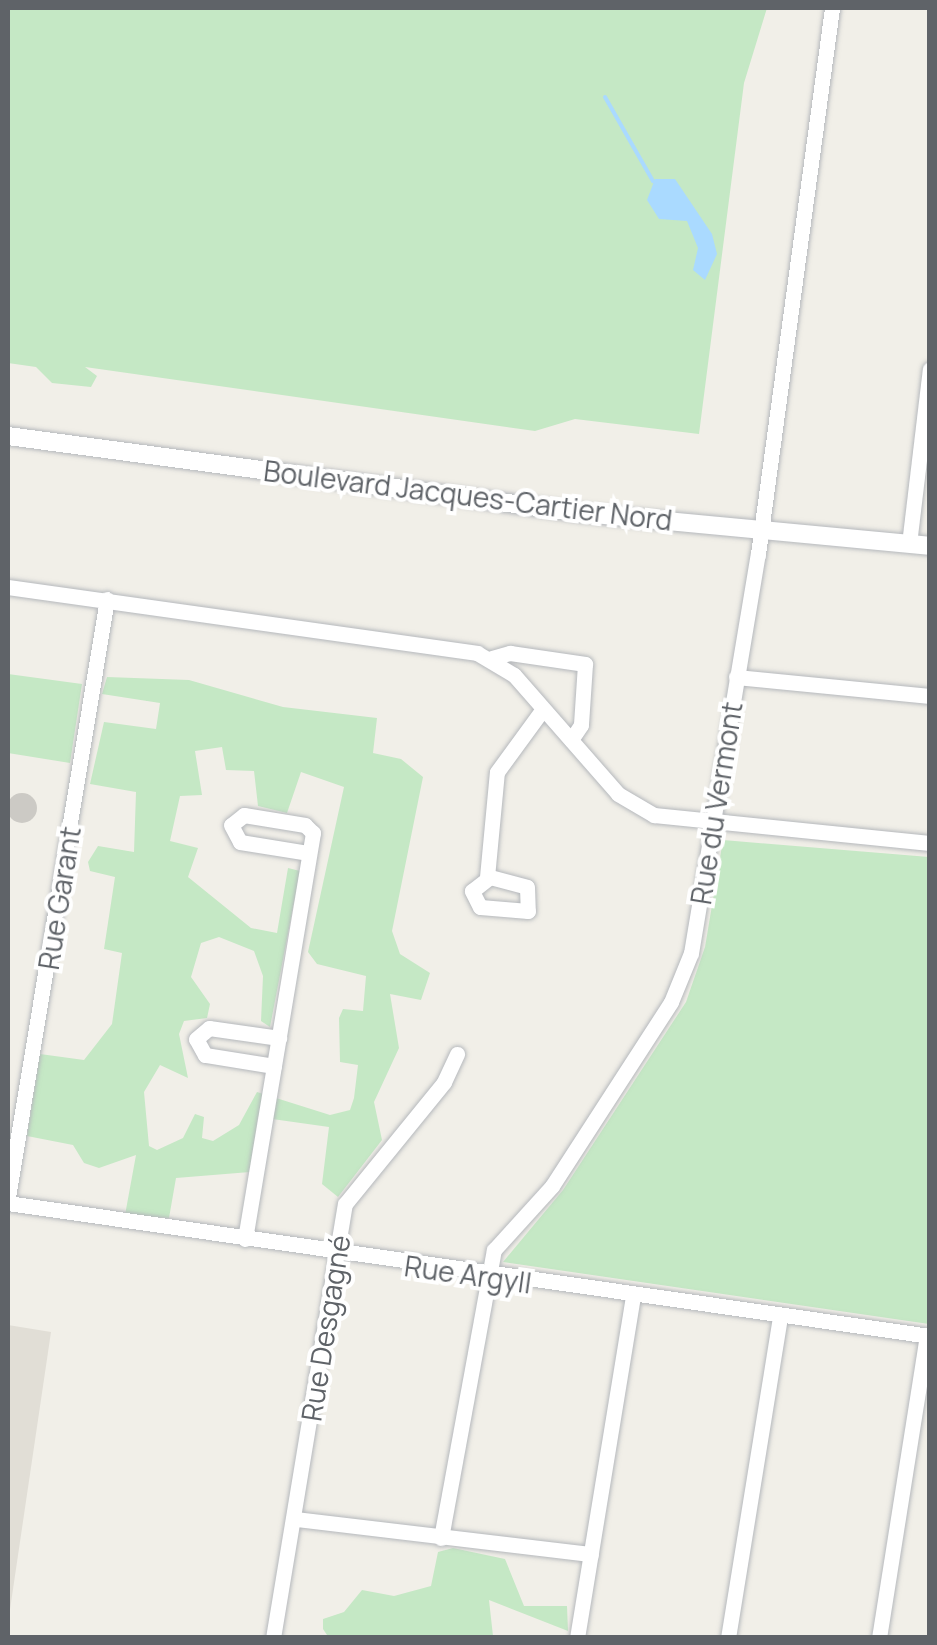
<!DOCTYPE html>
<html>
<head>
<meta charset="utf-8">
<style>
  body { margin:0 }
  #map { position:relative; width:937px; height:1645px; overflow:hidden; background:#f1efe8; font-family:Manrope,sans-serif }
  div>[style] { position:absolute }
  .education>* { inset:0; background:#e1ded6 }
  .green>* { inset:0; background:#c5e8c5 }
  .water>* { inset:0; background:#aadaff }
  .stream>* { height:4px; margin:-2px; padding:0 2px; transform-origin:2px; border-radius:2px; background:#aadaff }
  .building>* { inset:0; background:#cccac5 }
  .round { border-radius:50% }
  .roads { filter:drop-shadow(0 0 2px #b5b8bc) drop-shadow(0 0 2px #b5b8bc) }
  .minor>* { height:15px; margin:-7.5px; padding:0 7.5px; transform-origin:7.5px; border-radius:7.5px; background:#fff }
  .tertiary>* { height:18px; margin:-9px; padding:0 9px; transform-origin:9px; border-radius:9px; background:#fff }
  span { translate:-50% -50%; white-space:nowrap; text-align:center; line-height:1.15; -webkit-text-stroke:8px #fff; paint-order:stroke }
  .street-label { font-size:28px; color:#5f6368 }
  .frame { position:absolute; inset:0; border:10px solid #5f6368; pointer-events:none }
</style>
</head>
<body>
<div id="map">
  <div class="education">
    <i style="clip-path:polygon(8px 1325px,51px 1332px,8px 1623px)"></i>
  </div>
  <div class="green">
    <i style="clip-path:polygon(8px 8px,767px 8px,744px 83px,699px 434px,575px 419px,535px 431px,85px 367px,97px 376px,91px 387px,52px 383px,36px 367px,8px 363px)"></i>
    <i style="clip-path:polygon(8px 674px,82px 684px,70px 763px,8px 753px)"></i>
    <i style="clip-path:polygon(evenodd,107px 677px,189px 680px,283px 707px,377px 718px,373px 753px,401px 759px,423px 777px,392px 931px,400px 954px,430px 973px,421px 1000px,390px 994px,399px 1048px,374px 1102px,382px 1140px,338px 1197px,322px 1184px,329px 1127px,258px 1117px,250px 1172px,176px 1178px,169px 1218px,125px 1215px,136px 1155px,99px 1168px,84px 1163px,73px 1145px,27px 1136px,40px 1054px,84px 1060px,112px 1024px,122px 953px,104px 949px,115px 877px,90px 871px,88px 862px,98px 846px,134px 852px,136px 792px,90px 784px,104px 722px,156px 729px,160px 703px,102px 694px,107px 677px,222px 747px,226px 770px,254px 771px,258px 806px,287px 813px,301px 772px,344px 787px,308px 952px,317px 964px,366px 976px,363px 1011px,343px 1009px,339px 1018px,340px 1062px,358px 1065px,354px 1098px,350px 1110px,330px 1115px,257px 1092px,239px 1125px,213px 1141px,202px 1138px,204px 1117px,195px 1114px,183px 1138px,157px 1150px,149px 1146px,144px 1092px,160px 1065px,188px 1078px,179px 1034px,184px 1021px,207px 1018px,210px 1004px,191px 977px,201px 943px,219px 937px,254px 951px,263px 976px,261px 1021px,270px 1027px,300px 871px,288px 868px,277px 933px,251px 928px,188px 877px,198px 848px,170px 841px,180px 796px,202px 795px,195px 751px,222px 747px)"></i>
    <i style="clip-path:polygon(723px 840px,929px 857px,929px 1324px,503px 1262px,563px 1190px,686px 1002px,705px 947px)"></i>
    <i style="clip-path:polygon(453px 1548px,505px 1559px,524px 1606px,567px 1606px,568px 1631px,489px 1600px,493px 1636px,329px 1638px,323px 1629px,323px 1619px,344px 1612px,362px 1590px,394px 1596px,431px 1586px,438px 1552px)"></i>
  </div>
  <div class="water">
    <i style="clip-path:polygon(655px 179px,675px 179px,712px 234px,717px 254px,705px 280px,693px 270px,698px 248px,687px 221px,659px 219px,647px 200px)"></i>
  </div>
  <div class="stream">
    <i style="left:605px;top:97px;width:97px;rotate:60.3deg"></i>
  </div>
  <div class="building">
    <i class="round" style="left:7px;top:793px;width:30px;height:30px"></i>
  </div>
  <div class="roads">
    <div class="minor">
      <i style="left:909px;top:544px;width:176px;rotate:-83.2deg"></i>
      <i style="left:8px;top:587px;width:474px;rotate:8deg"></i>
      <i style="left:477px;top:653px;width:43px;rotate:30.7deg"></i>
      <i style="left:514px;top:675px;width:158px;rotate:48.8deg"></i>
      <i style="left:618px;top:794px;width:42px;rotate:30.3deg"></i>
      <i style="left:654px;top:815px;width:277px;rotate:5.8deg"></i>
      <i style="left:492px;top:658px;width:19px;rotate:-16deg"></i>
      <i style="left:510px;top:653px;width:76px;rotate:8.3deg"></i>
      <i style="left:585px;top:664px;width:61px;rotate:93.8deg"></i>
      <i style="left:581px;top:725px;width:18px;rotate:124deg"></i>
      <i style="left:736px;top:677px;width:195px;rotate:5.6deg"></i>
      <i style="left:487px;top:877px;width:105px;rotate:-84.6deg"></i>
      <i style="left:497px;top:772px;width:78px;rotate:-53.9deg"></i>
      <i style="left:490px;top:877px;width:38px;rotate:15deg"></i>
      <i style="left:527px;top:887px;width:24px;rotate:88deg"></i>
      <i style="left:528px;top:911px;width:48px;rotate:-175.2deg"></i>
      <i style="left:480px;top:907px;width:18px;rotate:-117deg"></i>
      <i style="left:472px;top:891px;width:23px;rotate:-38deg"></i>
      <i style="left:274px;top:1066px;width:70px;rotate:-170.9deg"></i>
      <i style="left:205px;top:1055px;width:18px;rotate:-119deg"></i>
      <i style="left:196px;top:1039px;width:17px;rotate:-40deg"></i>
      <i style="left:209px;top:1028px;width:71px;rotate:8.1deg"></i>
      <i style="left:8px;top:1197px;width:606px;rotate:-80.6deg"></i>
      <i style="left:8px;top:1203px;width:932px;rotate:8.21deg"></i>
      <i style="left:245px;top:1239px;width:412px;rotate:-80.5deg"></i>
      <i style="left:313px;top:833px;width:11px;rotate:-135deg"></i>
      <i style="left:305px;top:825px;width:62px;rotate:-170.7deg"></i>
      <i style="left:244px;top:815px;width:16px;rotate:142deg"></i>
      <i style="left:231px;top:825px;width:19px;rotate:62deg"></i>
      <i style="left:240px;top:842px;width:70px;rotate:9.1deg"></i>
      <i style="left:296px;top:1519px;width:297px;rotate:6.8deg"></i>
      <i style="left:441px;top:1538px;width:293px;rotate:-79.6deg"></i>
      <i style="left:494px;top:1250px;width:86px;rotate:-47.8deg"></i>
      <i style="left:552px;top:1186px;width:219px;rotate:-57.1deg"></i>
      <i style="left:671px;top:1002px;width:53px;rotate:-67.8deg"></i>
      <i style="left:691px;top:953px;width:405px;rotate:-80.5deg"></i>
      <i style="left:758px;top:554px;width:551px;rotate:-82.28deg"></i>
      <i style="left:273px;top:1638px;width:440px;rotate:-80.6deg"></i>
      <i style="left:345px;top:1204px;width:157px;rotate:-50.9deg"></i>
      <i style="left:444px;top:1082px;width:31px;rotate:-65deg"></i>
      <i style="left:577px;top:1638px;width:347px;rotate:-80.7deg"></i>
      <i style="left:728px;top:1638px;width:325px;rotate:-80.8deg"></i>
      <i style="left:879px;top:1638px;width:306px;rotate:-81deg"></i>
    </div>
    <div class="tertiary">
      <i style="left:8px;top:436px;width:579px;rotate:7.64deg"></i>
      <i style="left:582px;top:513px;width:350px;rotate:5.4deg"></i>
    </div>
  </div>
  <div class="street-label">
    <span style="left:468px;top:495px;rotate:7deg">Boulevard Jacques-Cartier Nord</span>
    <span style="left:716px;top:803px;rotate:-81deg">Rue du Vermont</span>
    <span style="left:59px;top:898px;rotate:-81deg">Rue Garant</span>
    <span style="left:468px;top:1274px;rotate:8deg">Rue Argyll</span>
    <span style="left:325px;top:1328px;rotate:-81deg">Rue Desgagné</span>
  </div>
  <div class="frame"></div>
</div>
</body>
</html>
